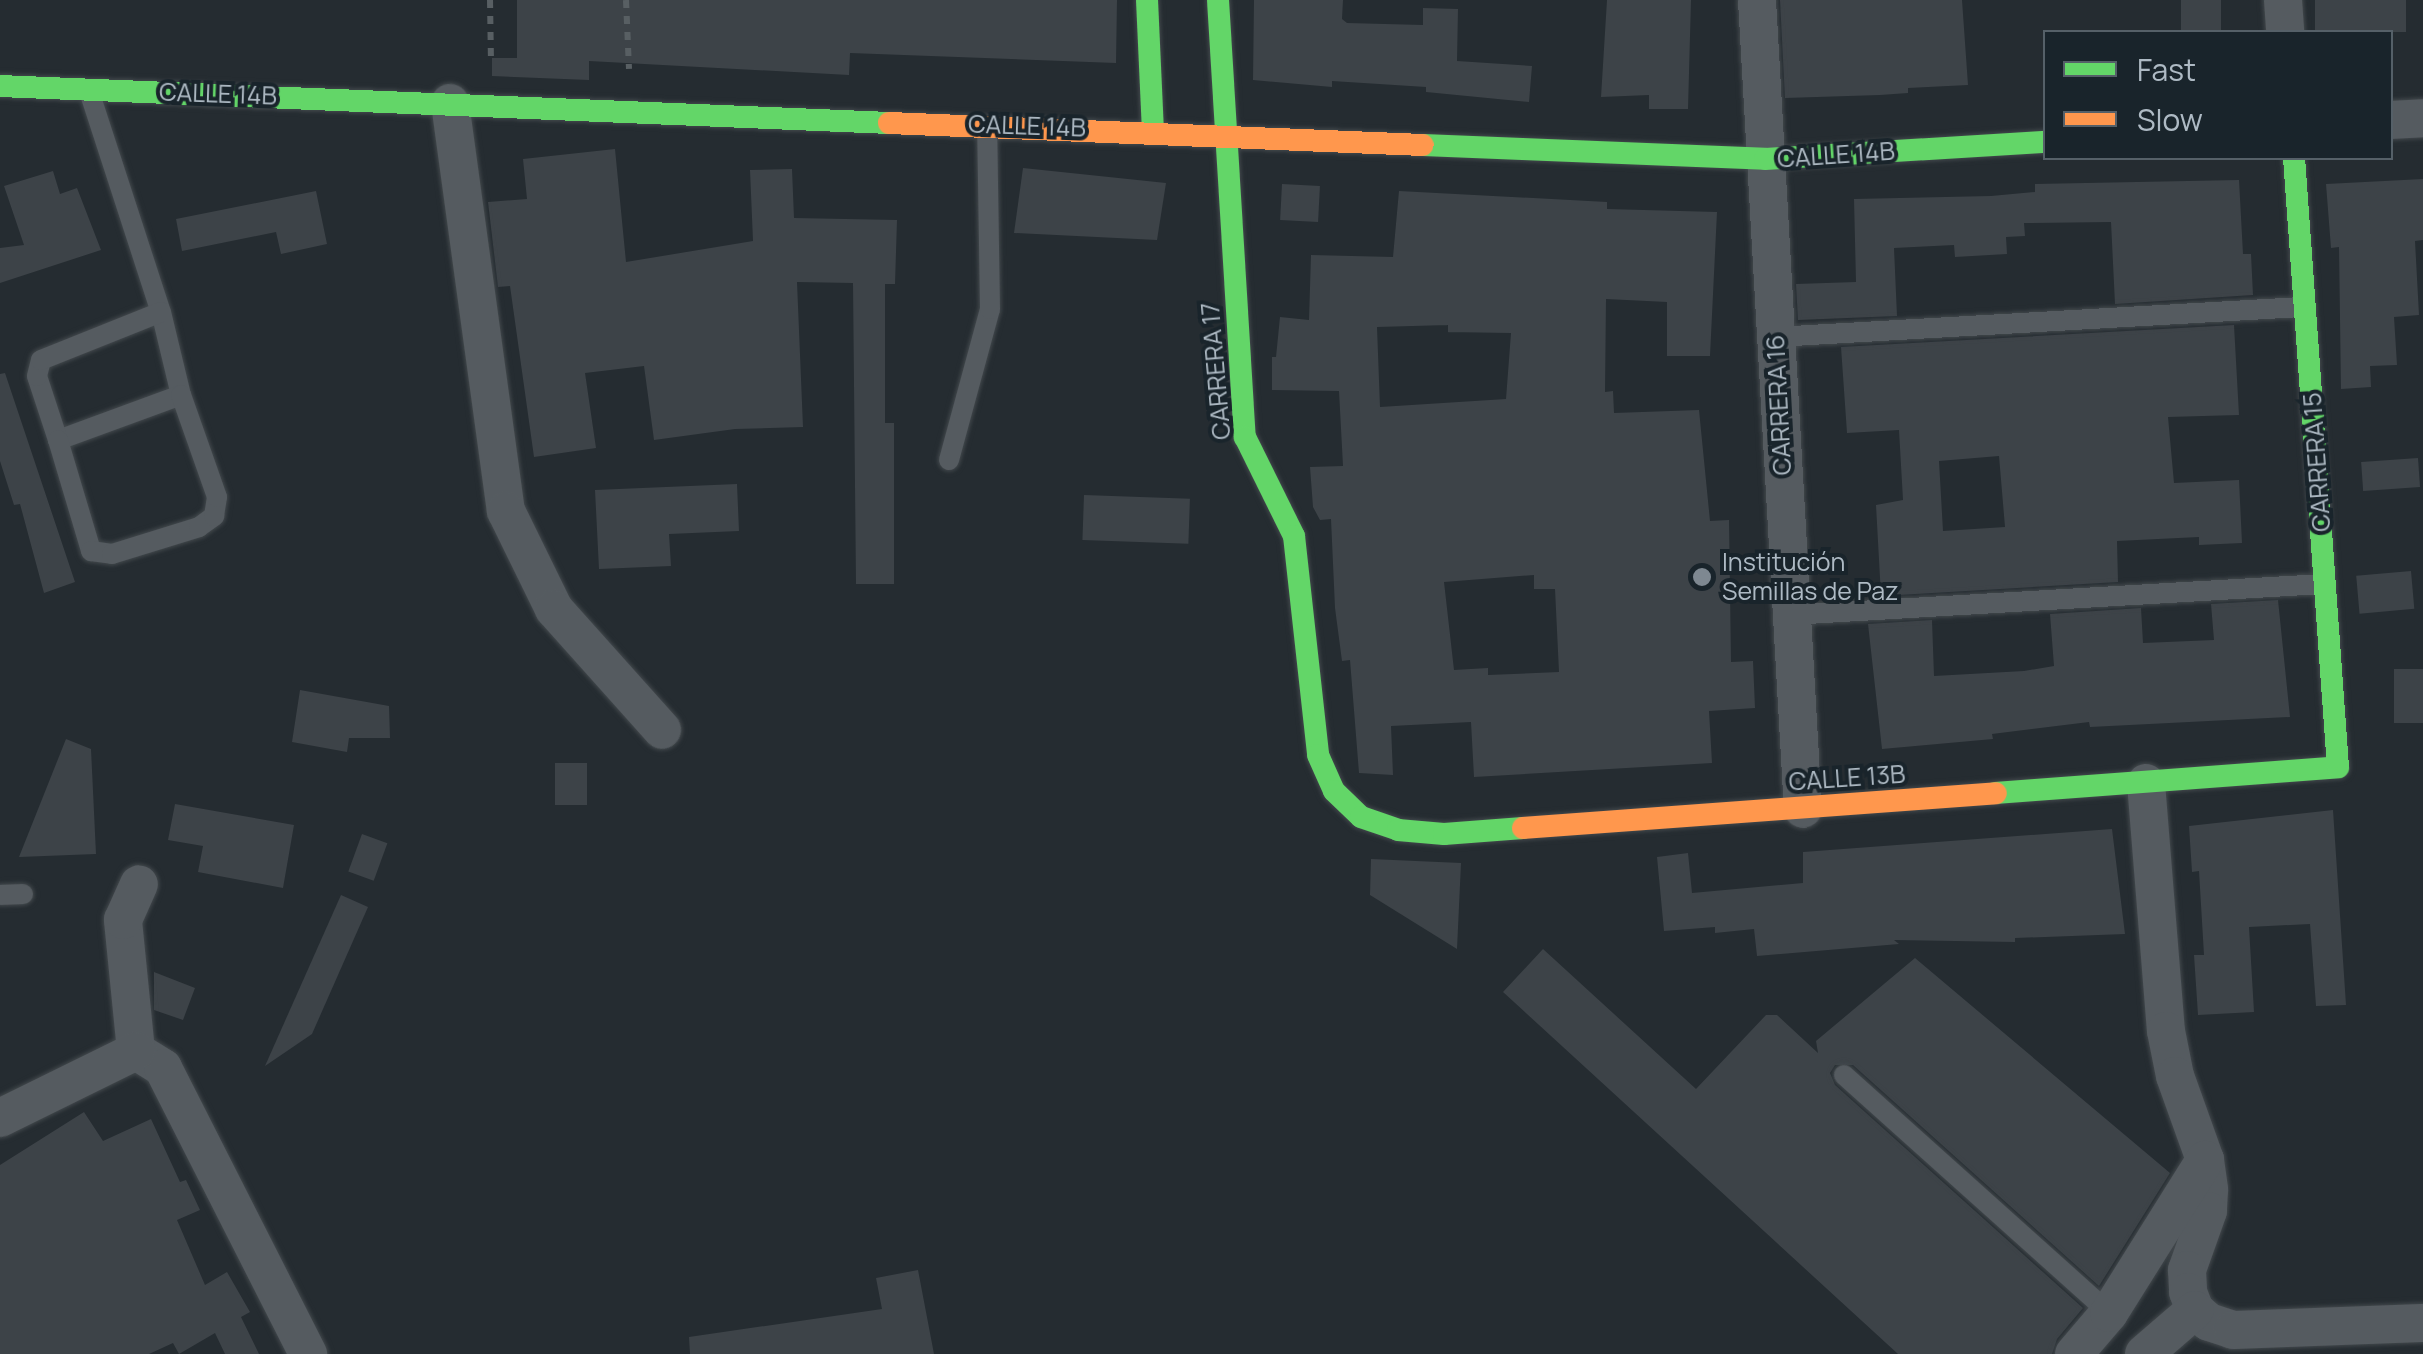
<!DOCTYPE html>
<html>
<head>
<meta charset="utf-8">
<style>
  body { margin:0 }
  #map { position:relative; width:2423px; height:1354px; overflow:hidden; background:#252c31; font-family:Manrope,sans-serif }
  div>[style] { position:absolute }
  .building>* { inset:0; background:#3d4348; transform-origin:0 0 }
  .path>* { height:6px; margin-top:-3px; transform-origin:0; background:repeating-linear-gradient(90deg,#585f63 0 8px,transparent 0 16px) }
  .roads { filter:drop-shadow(0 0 2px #42484c) drop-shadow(0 0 2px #42484c) }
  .lane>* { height:20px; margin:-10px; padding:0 10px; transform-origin:10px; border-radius:10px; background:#555b60 }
  .street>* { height:38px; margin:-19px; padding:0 19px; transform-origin:19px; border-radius:19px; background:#555b60 }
  .fast>* { height:22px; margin:-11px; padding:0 11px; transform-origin:11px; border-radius:11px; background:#63d668 }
  .slow>* { height:22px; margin:-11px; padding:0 11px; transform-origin:11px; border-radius:11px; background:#ff974d }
  .dots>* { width:28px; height:28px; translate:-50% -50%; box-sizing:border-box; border:5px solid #19242b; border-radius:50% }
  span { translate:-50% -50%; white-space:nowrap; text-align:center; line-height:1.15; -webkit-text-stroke:8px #19242b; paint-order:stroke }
  .street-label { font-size:25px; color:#aebac4 }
  .poi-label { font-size:25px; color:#aebac4 }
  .left { translate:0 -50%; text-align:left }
  .legend { position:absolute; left:2043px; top:30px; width:350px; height:130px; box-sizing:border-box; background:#19242b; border:2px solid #556068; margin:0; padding:12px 18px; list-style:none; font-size:30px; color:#aebac4 }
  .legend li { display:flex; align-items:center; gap:20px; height:50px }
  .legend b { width:50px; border:2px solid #556068 }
</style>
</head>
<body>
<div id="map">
  <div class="building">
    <i style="clip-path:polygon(517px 0,1117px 0,1116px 63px,850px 53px,849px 75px,589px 61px,589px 80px,492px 76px,492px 58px,517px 58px)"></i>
    <i style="clip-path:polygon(1254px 0,1343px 0,1342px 19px,1347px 23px,1423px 25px,1423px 8px,1458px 9px,1457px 61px,1532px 66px,1529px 102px,1426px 92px,1426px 87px,1332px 81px,1332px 87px,1253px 80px)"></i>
    <i style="clip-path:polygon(1607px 0,1691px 0,1688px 109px,1649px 109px,1649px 95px,1601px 97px)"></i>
    <i style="clip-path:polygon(1780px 0,1962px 0,1968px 85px,1908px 88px,1908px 93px,1880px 95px,1785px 98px)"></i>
    <i style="left:2181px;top:0;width:40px;height:32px"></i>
    <i style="left:2315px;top:0;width:91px;height:32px"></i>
    <i style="clip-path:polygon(615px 149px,626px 262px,753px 241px,750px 170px,792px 169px,794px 218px,897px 220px,895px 284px,885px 284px,885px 423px,894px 423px,894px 584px,856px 584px,853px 283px,797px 282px,803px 427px,735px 429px,654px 440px,644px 366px,585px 373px,596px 448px,534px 457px,510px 286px,498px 287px,488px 202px,527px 199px,523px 159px)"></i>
    <i style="clip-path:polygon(1023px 168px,1166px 183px,1157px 240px,1014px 233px)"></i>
    <i style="clip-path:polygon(53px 171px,60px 194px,77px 188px,101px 250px,0 283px,0 248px,24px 245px,4px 186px)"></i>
    <i style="clip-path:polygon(2423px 179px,2423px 240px,2415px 241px,2419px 315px,2394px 317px,2397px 365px,2370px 366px,2371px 387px,2341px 389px,2339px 247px,2331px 248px,2326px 184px)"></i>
    <i style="clip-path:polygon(2239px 180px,2243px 254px,2251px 254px,2253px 295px,2115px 304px,2111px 222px,2024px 223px,2025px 236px,2006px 237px,2007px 254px,1955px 257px,1954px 245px,1894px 248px,1897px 316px,1798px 320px,1796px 284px,1856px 282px,1854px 199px,1991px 196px,2035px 192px,2035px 184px)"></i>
    <i style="left:1282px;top:184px;width:38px;height:36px;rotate:3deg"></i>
    <i style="clip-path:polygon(316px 191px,327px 244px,281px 254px,276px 232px,182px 251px,176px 219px)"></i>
    <i style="clip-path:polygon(evenodd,1399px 191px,1607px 202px,1607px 209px,1717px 212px,1710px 356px,1667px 356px,1667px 302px,1606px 299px,1605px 392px,1613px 391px,1614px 413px,1699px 410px,1710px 521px,1729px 520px,1731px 662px,1753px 661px,1755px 708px,1709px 711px,1712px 763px,1474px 777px,1471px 722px,1391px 726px,1393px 775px,1359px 773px,1350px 660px,1342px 661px,1335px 608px,1331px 519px,1320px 520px,1313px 507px,1310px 467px,1343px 466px,1339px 391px,1272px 390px,1272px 357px,1276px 357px,1280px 317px,1309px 320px,1311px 255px,1393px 257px,1399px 191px,1448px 325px,1448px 332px,1511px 333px,1506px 399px,1380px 407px,1377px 327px,1448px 325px,1399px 191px,1534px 575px,1534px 589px,1555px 589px,1559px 672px,1488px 675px,1488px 668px,1454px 670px,1444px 582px,1534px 575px)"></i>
    <i style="clip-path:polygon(evenodd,2234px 325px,2239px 415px,2168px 417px,2174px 483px,2239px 480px,2242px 543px,2199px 545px,2199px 537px,2117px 541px,2118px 582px,1881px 596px,1876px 505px,1903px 500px,1899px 430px,1847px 433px,1841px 347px,2234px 325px,1999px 456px,2005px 527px,1943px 531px,1939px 461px,1999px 456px)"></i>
    <i style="clip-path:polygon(5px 373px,75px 582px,44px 593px,20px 504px,14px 505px,0 461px,0 374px)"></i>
    <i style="left:2418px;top:458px;width:29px;height:57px;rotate:86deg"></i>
    <i style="clip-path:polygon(737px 484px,739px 531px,669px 534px,671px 566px,599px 569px,595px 490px)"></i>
    <i style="left:1084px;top:495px;width:106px;height:45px;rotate:2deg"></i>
    <i style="left:2411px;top:571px;width:38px;height:55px;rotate:85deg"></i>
    <i style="clip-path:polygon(2278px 600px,2290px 717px,2090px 727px,2089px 722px,1992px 734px,1993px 739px,1882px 749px,1868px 624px,1932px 620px,1934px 676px,2024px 671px,2054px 666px,2050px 614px,2141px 608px,2143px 643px,2214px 640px,2211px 604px)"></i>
    <i style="left:2423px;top:669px;width:54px;height:29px;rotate:90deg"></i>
    <i style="clip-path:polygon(300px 690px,389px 706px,390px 738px,349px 738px,347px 752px,292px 742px)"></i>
    <i style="clip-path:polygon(66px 739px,91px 749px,96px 854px,19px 857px)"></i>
    <i style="left:555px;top:763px;width:32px;height:42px"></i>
    <i style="clip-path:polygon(175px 804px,294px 825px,283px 888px,198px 872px,203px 846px,168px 840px)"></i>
    <i style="clip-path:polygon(2333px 810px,2346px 1005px,2316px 1006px,2310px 924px,2249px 927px,2254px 1012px,2198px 1015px,2194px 955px,2204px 955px,2199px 871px,2192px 872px,2189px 826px)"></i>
    <i style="clip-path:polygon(2112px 829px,2125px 934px,2015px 938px,2015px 942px,1894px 940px,1899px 944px,1757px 956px,1754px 929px,1715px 933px,1715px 927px,1664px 931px,1657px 857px,1688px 853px,1692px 893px,1803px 883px,1803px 852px)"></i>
    <i style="left:362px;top:834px;width:27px;height:40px;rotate:20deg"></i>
    <i style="clip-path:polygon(1371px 859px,1461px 863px,1457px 949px,1370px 895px)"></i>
    <i style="clip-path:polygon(341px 895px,368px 907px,312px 1034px,265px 1066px)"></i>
    <i style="clip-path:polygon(1543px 949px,1696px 1089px,1766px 1015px,1777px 1015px,1818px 1053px,1816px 1041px,1915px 958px,2170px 1173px,2099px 1286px,1853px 1065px,1835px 1065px,1830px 1073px,1835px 1085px,2083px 1308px,2057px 1339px,2052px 1354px,1898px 1354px,1503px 992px)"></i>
    <i style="clip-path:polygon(154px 972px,195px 988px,183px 1020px,154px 1010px)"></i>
    <i style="clip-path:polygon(84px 1112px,103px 1141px,151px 1119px,180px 1182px,186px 1180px,200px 1210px,177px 1220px,205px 1285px,227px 1272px,250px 1312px,241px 1317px,259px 1354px,225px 1354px,215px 1333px,179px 1354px,173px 1343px,149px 1354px,0 1354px,0 1165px)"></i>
    <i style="clip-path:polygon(918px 1270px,934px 1354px,690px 1354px,689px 1337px,882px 1309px,876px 1278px)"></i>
  </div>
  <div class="path">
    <i style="left:490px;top:0;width:64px;rotate:89.1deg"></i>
    <i style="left:626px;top:0;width:69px;rotate:87.5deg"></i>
  </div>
  <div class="roads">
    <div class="lane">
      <i style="left:89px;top:91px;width:232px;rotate:72deg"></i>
      <i style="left:161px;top:312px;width:85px;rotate:76.5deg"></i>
      <i style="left:181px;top:395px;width:131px;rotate:159.9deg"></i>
      <i style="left:58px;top:440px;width:67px;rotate:-108.2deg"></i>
      <i style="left:37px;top:376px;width:16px;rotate:-76deg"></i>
      <i style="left:41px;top:360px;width:129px;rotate:-21.8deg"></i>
      <i style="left:1775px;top:337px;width:528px;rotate:-3.26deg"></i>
      <i style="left:58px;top:440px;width:116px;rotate:73.4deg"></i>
      <i style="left:91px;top:551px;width:21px;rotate:8deg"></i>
      <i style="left:112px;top:554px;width:91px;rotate:-17.2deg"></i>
      <i style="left:199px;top:527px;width:19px;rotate:-36deg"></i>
      <i style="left:214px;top:516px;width:19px;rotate:-81deg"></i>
      <i style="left:217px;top:497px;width:108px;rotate:-109.4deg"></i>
      <i style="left:949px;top:460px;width:156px;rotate:-74.8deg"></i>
      <i style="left:990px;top:309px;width:183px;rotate:-90.9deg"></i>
      <i style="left:1790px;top:615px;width:533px;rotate:-3.33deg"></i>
      <i style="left:0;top:895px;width:23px;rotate:-2deg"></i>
      <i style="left:1844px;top:1075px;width:356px;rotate:41.9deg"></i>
    </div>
    <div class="street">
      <i style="left:1757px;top:0;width:810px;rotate:86.75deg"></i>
      <i style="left:2283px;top:0;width:32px;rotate:86deg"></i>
      <i style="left:450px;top:103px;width:412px;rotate:82.2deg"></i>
      <i style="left:506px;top:511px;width:109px;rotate:63.9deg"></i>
      <i style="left:554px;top:609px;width:162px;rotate:48.2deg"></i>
      <i style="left:2390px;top:120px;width:33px;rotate:-3deg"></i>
      <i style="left:2146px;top:783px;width:249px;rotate:85.4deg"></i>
      <i style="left:2166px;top:1031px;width:46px;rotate:78.7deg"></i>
      <i style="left:2175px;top:1076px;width:89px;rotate:70.3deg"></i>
      <i style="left:2205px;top:1160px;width:30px;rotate:82deg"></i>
      <i style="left:2209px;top:1190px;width:21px;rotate:93deg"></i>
      <i style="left:2208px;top:1211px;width:63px;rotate:109.6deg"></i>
      <i style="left:2187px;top:1270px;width:22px;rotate:87deg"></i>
      <i style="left:2188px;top:1292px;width:19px;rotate:69deg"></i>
      <i style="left:2195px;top:1310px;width:18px;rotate:41deg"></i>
      <i style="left:2209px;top:1322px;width:25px;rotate:18deg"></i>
      <i style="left:2233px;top:1330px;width:190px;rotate:-2.1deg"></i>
      <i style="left:136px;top:1051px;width:32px;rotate:32deg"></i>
      <i style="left:163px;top:1068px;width:321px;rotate:63.1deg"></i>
      <i style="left:136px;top:1051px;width:132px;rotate:-95.7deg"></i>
      <i style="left:123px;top:920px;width:39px;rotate:-66deg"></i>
      <i style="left:0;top:1118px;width:152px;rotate:-26.2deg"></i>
      <i style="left:2074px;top:1354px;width:54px;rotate:-49.5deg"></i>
      <i style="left:2109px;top:1313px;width:181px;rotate:-57.9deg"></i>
      <i style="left:2144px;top:1354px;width:67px;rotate:-40.8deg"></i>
    </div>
    <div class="fast">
      <i style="left:1147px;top:0;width:131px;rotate:87.4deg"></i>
      <i style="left:1218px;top:0;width:438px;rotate:86.5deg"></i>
      <i style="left:1245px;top:437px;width:110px;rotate:63.7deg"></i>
      <i style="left:1294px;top:536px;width:220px;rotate:83.7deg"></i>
      <i style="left:1318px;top:755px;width:39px;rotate:66deg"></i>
      <i style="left:1334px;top:791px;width:37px;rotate:44deg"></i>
      <i style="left:1361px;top:817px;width:39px;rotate:19deg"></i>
      <i style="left:1398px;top:830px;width:46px;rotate:5deg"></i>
      <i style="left:1444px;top:834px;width:79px;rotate:-4.3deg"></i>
      <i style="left:0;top:86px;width:890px;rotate:2.38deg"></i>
      <i style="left:1423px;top:145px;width:342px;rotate:2.3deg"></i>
      <i style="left:1765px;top:159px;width:282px;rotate:-3.5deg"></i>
      <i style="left:1996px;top:793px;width:343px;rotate:-4.3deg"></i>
      <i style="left:2338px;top:767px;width:611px;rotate:-94.13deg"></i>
    </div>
    <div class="slow">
      <i style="left:889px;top:123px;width:534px;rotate:2.36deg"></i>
      <i style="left:1523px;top:828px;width:474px;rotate:-4.2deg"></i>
    </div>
  </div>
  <div class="dots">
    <i style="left:1702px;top:577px;background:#7e8891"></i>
  </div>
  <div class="street-label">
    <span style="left:218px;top:94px;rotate:2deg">CALLE 14B</span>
    <span style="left:1027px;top:126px;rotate:2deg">CALLE 14B</span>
    <span style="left:1836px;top:155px;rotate:-4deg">CALLE 14B</span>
    <span style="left:1216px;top:371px;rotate:-95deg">CARRERA 17</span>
    <span style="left:1779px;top:405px;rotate:-93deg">CARRERA 16</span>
    <span style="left:2317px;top:462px;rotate:-94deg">CARRERA 15</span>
    <span style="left:1847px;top:778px;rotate:-4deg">CALLE 13B</span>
  </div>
  <div class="poi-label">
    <span class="left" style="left:1722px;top:577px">Institución<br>Semillas de Paz</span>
  </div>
  <ul class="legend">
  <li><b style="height:12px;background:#63d668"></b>Fast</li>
  <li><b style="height:12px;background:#ff974d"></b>Slow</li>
  </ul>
</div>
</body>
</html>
